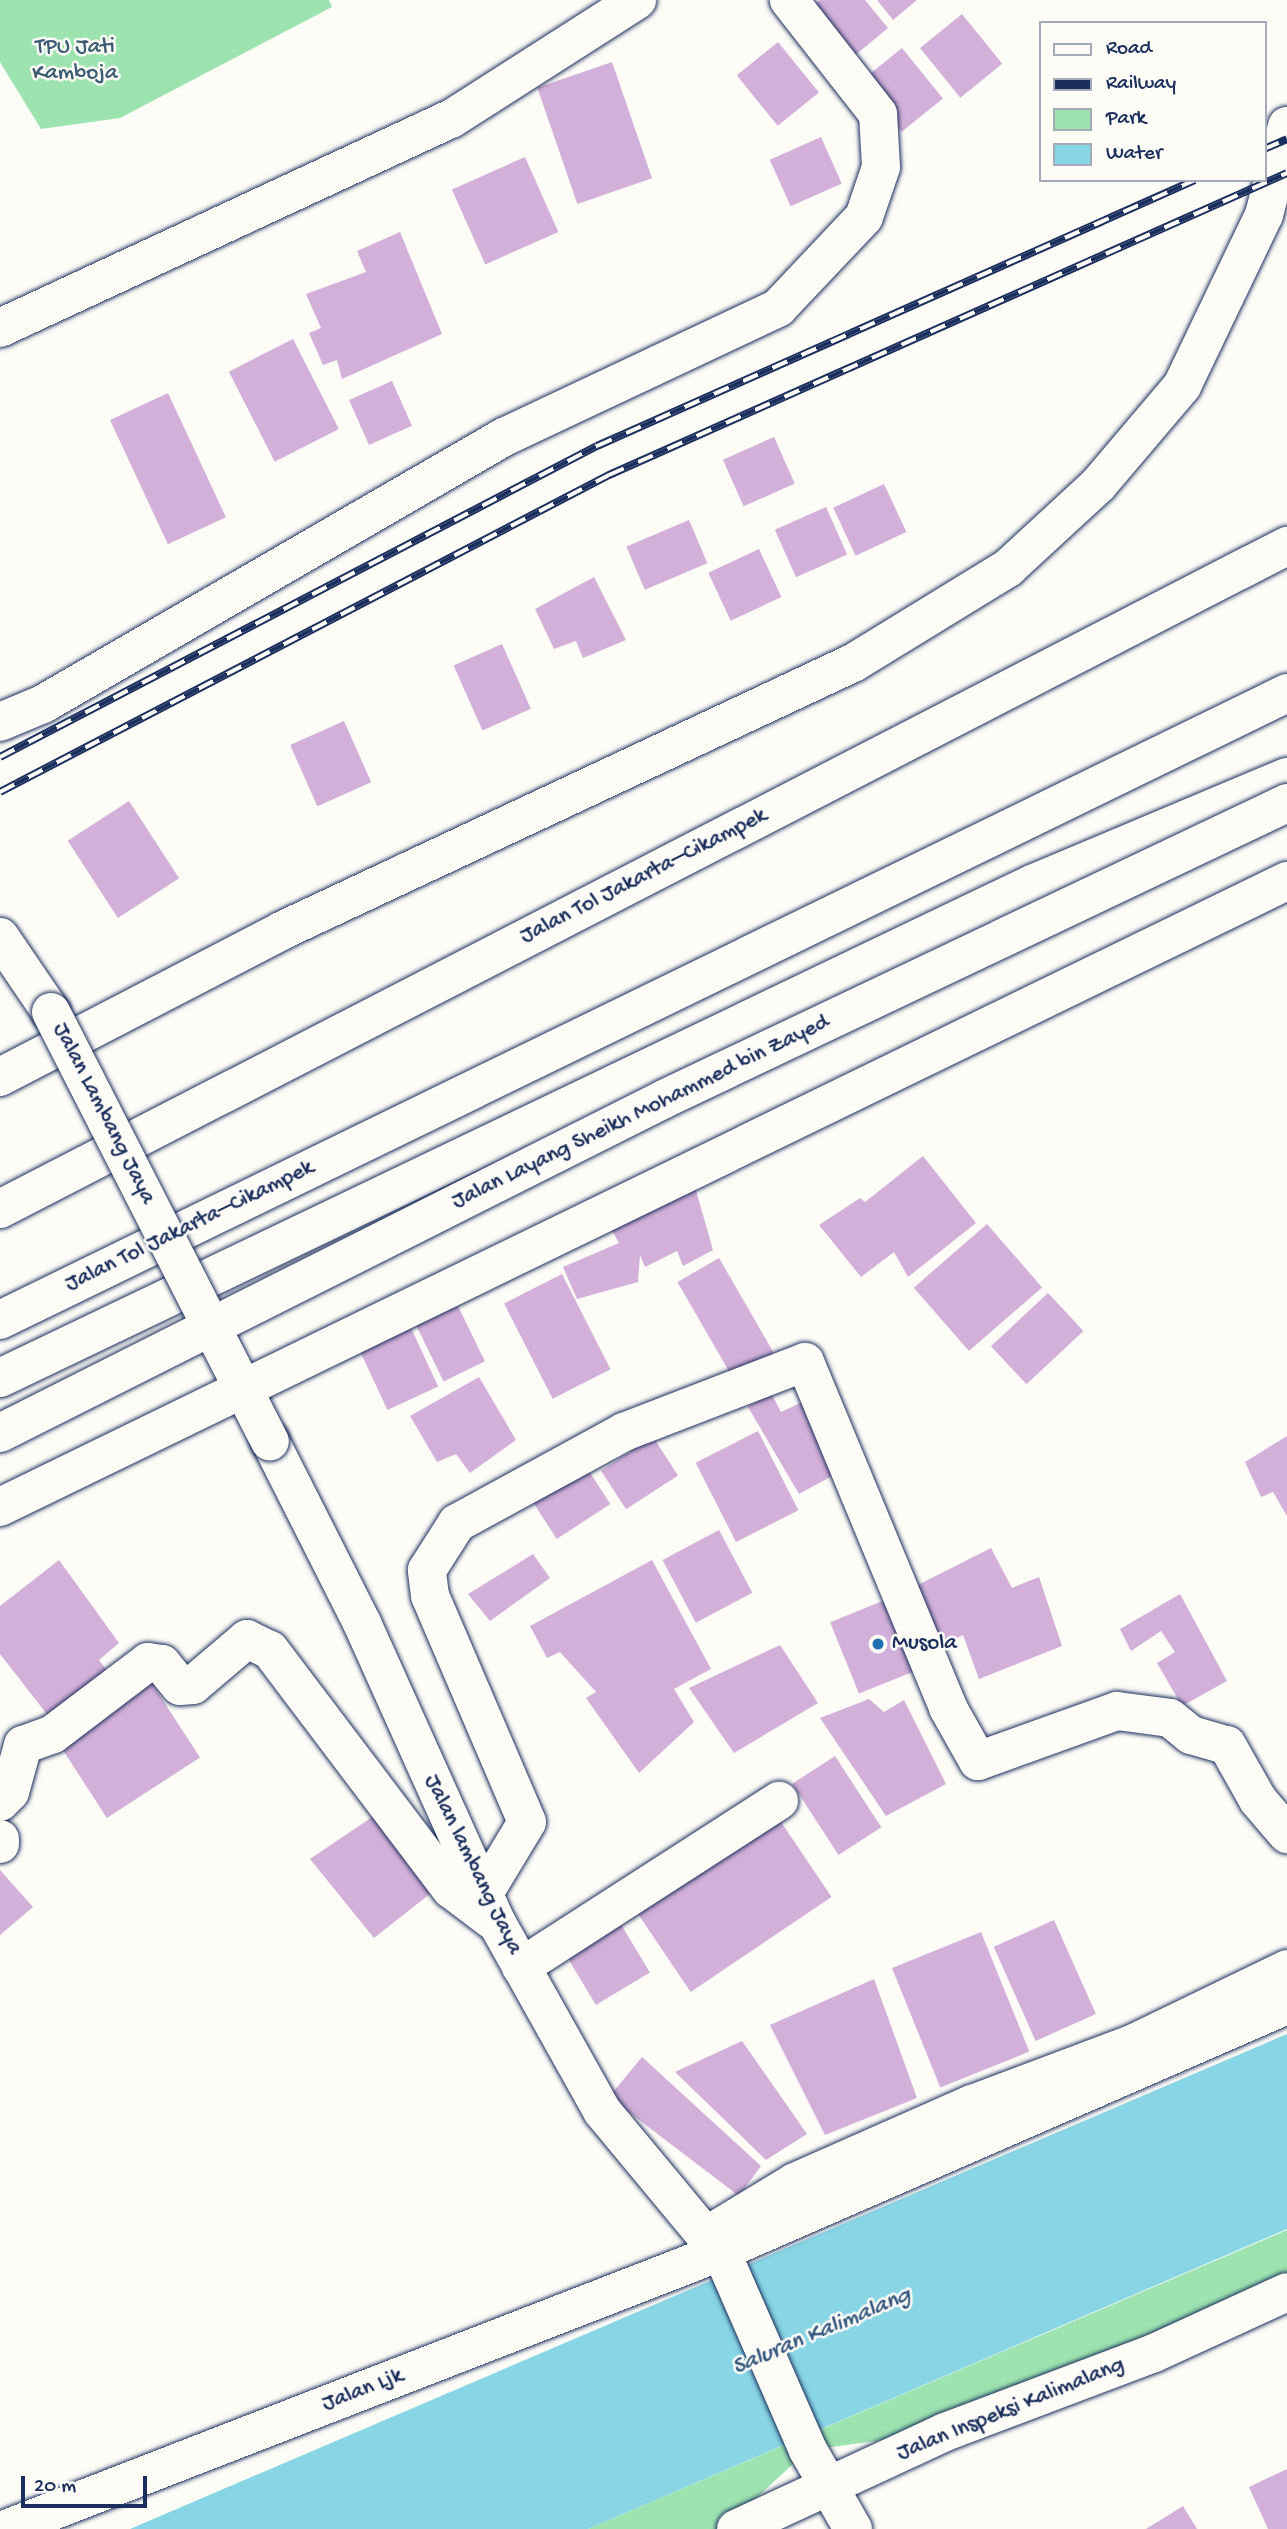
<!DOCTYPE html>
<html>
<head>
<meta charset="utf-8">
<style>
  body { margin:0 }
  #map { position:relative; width:1287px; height:2529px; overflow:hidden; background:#fdfcf7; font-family:"Gochi Hand",sans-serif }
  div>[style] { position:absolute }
  .green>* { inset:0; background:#9ce3b0 }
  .water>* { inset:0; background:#87d5e5 }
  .building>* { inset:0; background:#d3b0d9; transform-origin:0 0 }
  .roads { filter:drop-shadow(0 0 2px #1b2f5e) drop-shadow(0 0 2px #1b2f5e) }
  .minor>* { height:38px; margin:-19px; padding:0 19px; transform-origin:19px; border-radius:19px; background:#fdfcf7 }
  .major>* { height:38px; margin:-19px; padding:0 19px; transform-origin:19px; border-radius:19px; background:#fdfcf7 }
  .highway>* { height:38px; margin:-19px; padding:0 19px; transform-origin:19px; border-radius:19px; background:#fdfcf7 }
  .rail>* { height:8px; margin-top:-4px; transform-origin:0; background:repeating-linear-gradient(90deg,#fdfcf7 0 16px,#1b2f5e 0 32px); box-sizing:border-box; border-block:2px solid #1b2f5e }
  .bridges { filter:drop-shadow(0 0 2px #1b2f5e) drop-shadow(0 0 2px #1b2f5e) }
  .minor-bridge>* { height:38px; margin:-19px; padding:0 19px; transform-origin:19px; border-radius:19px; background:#fdfcf7 }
  .highway-bridge>* { height:38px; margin:-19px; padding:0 19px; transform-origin:19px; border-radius:19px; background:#fdfcf7 }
  .dots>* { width:19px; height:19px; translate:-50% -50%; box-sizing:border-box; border:4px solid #fdfcf7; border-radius:50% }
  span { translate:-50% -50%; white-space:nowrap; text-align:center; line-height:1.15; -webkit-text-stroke:5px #fdfcf7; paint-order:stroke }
  .park-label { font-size:23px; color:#3b5c72 }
  .street-label { font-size:23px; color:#1b2f5e }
  .poi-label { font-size:23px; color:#1b2f5e }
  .left { translate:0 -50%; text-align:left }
  .water-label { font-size:24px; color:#365880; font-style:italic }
  .legend { position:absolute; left:1039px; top:21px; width:228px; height:161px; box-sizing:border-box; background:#fdfcf7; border:2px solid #a3aaba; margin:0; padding:9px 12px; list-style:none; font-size:21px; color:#1b2f5e }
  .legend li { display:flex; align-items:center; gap:14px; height:35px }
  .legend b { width:35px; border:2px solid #a3aaba }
  .scale { position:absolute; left:21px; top:2476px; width:126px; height:32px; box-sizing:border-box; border:4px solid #1b2f5e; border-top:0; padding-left:9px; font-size:21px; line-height:24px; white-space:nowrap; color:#1b2f5e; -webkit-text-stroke:5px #fdfcf7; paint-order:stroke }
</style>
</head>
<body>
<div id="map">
  <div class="green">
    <i style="clip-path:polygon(0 0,329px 0,332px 7px,120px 118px,41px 129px,0 62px)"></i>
    <i style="clip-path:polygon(1287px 2230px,1287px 2292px,945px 2432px,808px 2450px,723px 2529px,588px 2529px)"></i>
  </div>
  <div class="water">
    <i style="clip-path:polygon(1287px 2034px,1287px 2229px,588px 2529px,130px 2529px)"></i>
  </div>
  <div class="building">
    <i style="clip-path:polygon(820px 0,865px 0,888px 28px,847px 62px,805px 12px)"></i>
    <i style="clip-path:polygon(877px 0,917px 0,893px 20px)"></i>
    <i style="left:962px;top:14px;width:64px;height:54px;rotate:51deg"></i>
    <i style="left:778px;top:42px;width:65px;height:53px;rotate:51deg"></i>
    <i style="left:902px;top:48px;width:65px;height:53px;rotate:51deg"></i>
    <i style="left:612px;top:62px;width:123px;height:79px;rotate:71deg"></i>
    <i style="left:821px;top:137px;width:51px;height:56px;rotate:66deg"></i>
    <i style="left:525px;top:157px;width:82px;height:80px;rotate:66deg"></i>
    <i style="clip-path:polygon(400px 232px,442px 334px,342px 379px,337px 360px,323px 365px,309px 333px,321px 328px,306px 294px,366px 272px,357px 251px)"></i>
    <i style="left:293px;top:339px;width:101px;height:72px;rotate:63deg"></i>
    <i style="left:392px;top:381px;width:49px;height:47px;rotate:66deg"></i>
    <i style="left:168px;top:393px;width:137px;height:64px;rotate:65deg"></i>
    <i style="left:774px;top:437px;width:51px;height:56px;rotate:66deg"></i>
    <i style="left:884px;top:484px;width:53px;height:56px;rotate:65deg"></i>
    <i style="left:826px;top:507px;width:52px;height:56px;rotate:66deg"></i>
    <i style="left:689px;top:520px;width:47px;height:68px;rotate:67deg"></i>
    <i style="left:759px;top:549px;width:53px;height:56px;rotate:65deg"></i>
    <i style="clip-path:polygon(594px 577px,626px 640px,583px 658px,576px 641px,554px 649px,535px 609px)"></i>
    <i style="left:502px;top:644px;width:71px;height:53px;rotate:66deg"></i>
    <i style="left:344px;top:721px;width:67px;height:59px;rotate:66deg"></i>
    <i style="left:129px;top:801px;width:92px;height:73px;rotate:57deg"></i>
    <i style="clip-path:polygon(923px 1156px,976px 1223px,908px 1277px,894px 1252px,861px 1277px,819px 1225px,860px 1198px,865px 1202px)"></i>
    <i style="clip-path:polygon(695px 1187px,713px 1250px,683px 1266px,677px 1251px,645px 1267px,640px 1255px,638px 1282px,577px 1299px,563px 1267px,619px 1243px,609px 1225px)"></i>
    <i style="left:987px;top:1224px;width:84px;height:97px;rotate:49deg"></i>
    <i style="left:719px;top:1258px;width:120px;height:48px;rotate:60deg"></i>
    <i style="left:562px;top:1274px;width:107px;height:65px;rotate:63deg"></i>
    <i style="left:1048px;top:1293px;width:52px;height:78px;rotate:47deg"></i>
    <i style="left:456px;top:1302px;width:66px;height:46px;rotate:64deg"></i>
    <i style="left:404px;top:1313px;width:81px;height:56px;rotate:65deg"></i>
    <i style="clip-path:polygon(479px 1377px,516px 1440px,470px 1473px,456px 1454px,437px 1462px,410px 1416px)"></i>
    <i style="clip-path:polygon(771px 1393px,781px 1412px,809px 1399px,845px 1469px,799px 1494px,748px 1407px)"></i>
    <i style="left:758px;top:1431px;width:89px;height:70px;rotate:63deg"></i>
    <i style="clip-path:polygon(1287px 1436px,1287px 1516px,1273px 1492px,1261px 1497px,1245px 1462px)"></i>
    <i style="left:653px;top:1437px;width:46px;height:62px;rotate:57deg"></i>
    <i style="left:587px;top:1468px;width:43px;height:64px;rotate:57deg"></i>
    <i style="left:719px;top:1530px;width:71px;height:64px;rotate:62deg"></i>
    <i style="clip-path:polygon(991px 1548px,1012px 1588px,1039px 1577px,1062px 1646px,979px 1679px,963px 1635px,937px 1648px,910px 1589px)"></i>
    <i style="clip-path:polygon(533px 1554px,550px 1578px,490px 1621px,468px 1594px)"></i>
    <i style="clip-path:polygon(59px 1560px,119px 1643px,99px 1660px,113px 1678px,53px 1722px,0 1654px,0 1606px)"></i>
    <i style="clip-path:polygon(652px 1560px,711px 1669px,674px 1689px,694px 1722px,639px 1773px,586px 1698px,596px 1692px,560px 1652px,547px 1658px,530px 1626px)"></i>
    <i style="clip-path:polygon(1180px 1594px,1227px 1681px,1182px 1706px,1157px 1663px,1175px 1652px,1161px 1631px,1131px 1651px,1120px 1629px)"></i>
    <i style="left:895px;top:1596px;width:77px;height:70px;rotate:68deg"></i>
    <i style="clip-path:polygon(780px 1645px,818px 1703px,734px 1753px,689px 1688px)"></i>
    <i style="left:151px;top:1682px;width:90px;height:111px;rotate:57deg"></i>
    <i style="clip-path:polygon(869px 1699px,884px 1712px,904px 1700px,946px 1784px,886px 1816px,820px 1718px)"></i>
    <i style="left:835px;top:1756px;width:85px;height:51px;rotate:57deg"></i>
    <i style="clip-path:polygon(378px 1813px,431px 1893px,374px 1938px,310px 1859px)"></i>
    <i style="left:779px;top:1819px;width:94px;height:170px;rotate:56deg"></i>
    <i style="clip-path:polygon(0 1870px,33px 1907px,0 1935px)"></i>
    <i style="left:1054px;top:1920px;width:103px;height:66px;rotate:66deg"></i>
    <i style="left:619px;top:1921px;width:60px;height:63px;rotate:59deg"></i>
    <i style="left:981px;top:1932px;width:129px;height:96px;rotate:68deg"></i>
    <i style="clip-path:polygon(874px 1979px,917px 2098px,825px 2135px,770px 2025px)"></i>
    <i style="clip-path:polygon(742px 2041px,807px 2134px,766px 2160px,675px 2072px)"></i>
    <i style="clip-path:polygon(642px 2057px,761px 2166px,739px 2196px,609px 2097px)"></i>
    <i style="clip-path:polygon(1287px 2469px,1287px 2529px,1268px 2529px,1249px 2487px)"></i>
    <i style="clip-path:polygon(1183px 2506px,1197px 2529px,1146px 2529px)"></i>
  </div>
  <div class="roads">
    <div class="minor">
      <i style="left:0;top:328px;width:497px;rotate:-24.9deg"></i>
      <i style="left:451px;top:119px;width:221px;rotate:-32.6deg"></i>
      <i style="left:0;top:722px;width:47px;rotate:-22.7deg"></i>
      <i style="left:43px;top:704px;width:533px;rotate:-30.08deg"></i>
      <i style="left:504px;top:437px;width:303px;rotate:-25.2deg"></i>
      <i style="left:778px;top:308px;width:125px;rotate:-46.6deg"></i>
      <i style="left:864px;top:217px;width:53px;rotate:-71.2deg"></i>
      <i style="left:881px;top:167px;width:53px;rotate:-93.2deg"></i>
      <i style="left:878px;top:114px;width:145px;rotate:-128deg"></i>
      <i style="left:0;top:937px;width:91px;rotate:55.8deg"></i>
      <i style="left:270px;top:1441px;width:204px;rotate:63.2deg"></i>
      <i style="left:362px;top:1623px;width:329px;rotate:65.8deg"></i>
      <i style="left:497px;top:1923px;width:215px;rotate:60.8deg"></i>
      <i style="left:602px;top:2111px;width:191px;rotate:50.3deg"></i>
      <i style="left:724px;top:2258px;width:210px;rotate:66.4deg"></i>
      <i style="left:808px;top:2450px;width:91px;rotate:60.3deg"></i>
      <i style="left:0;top:1802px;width:14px;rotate:-45deg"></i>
      <i style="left:10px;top:1792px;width:49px;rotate:-74.5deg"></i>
      <i style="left:23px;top:1745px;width:32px;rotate:-20deg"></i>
      <i style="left:53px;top:1734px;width:119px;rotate:-37.2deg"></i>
      <i style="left:148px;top:1662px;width:14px;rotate:8deg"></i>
      <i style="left:162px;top:1664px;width:28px;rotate:51deg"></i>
      <i style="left:180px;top:1686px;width:13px;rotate:-4deg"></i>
      <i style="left:193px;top:1685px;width:71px;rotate:-40.4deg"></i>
      <i style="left:247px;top:1639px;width:25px;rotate:26deg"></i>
      <i style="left:270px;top:1650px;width:300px;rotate:52.9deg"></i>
      <i style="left:451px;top:1889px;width:51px;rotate:37.1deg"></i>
      <i style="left:0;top:1839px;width:5px;rotate:90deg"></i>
      <i style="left:483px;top:1895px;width:85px;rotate:-58.9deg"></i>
      <i style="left:527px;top:1822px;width:246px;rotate:-113.2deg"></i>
      <i style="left:430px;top:1596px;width:26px;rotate:-97deg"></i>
      <i style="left:427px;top:1570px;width:56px;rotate:-57.4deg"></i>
      <i style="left:457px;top:1523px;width:190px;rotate:-28.6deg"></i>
      <i style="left:624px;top:1432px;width:194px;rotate:-21.1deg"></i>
      <i style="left:805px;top:1362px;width:374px;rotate:67.5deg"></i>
      <i style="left:948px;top:1708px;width:61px;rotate:60.5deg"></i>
      <i style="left:978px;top:1761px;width:148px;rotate:-19.8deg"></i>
      <i style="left:1117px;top:1711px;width:53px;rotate:7.5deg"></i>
      <i style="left:1170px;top:1718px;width:27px;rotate:39deg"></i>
      <i style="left:1191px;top:1735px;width:37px;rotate:16deg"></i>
      <i style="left:1227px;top:1745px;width:63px;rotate:60.6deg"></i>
      <i style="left:1258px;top:1800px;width:45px;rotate:49.5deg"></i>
      <i style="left:521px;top:1967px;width:307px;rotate:-32.8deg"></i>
      <i style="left:706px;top:2236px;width:104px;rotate:-31.2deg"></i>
      <i style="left:795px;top:2182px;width:193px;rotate:-23.8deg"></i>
      <i style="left:972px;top:2104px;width:173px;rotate:-20.6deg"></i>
      <i style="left:1134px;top:2043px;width:170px;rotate:-25.8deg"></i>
      <i style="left:6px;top:2529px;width:766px;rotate:-21.2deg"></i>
      <i style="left:720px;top:2252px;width:618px;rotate:-23.54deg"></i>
    </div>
    <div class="major">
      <i style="left:736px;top:2529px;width:230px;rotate:-24.9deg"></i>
      <i style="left:945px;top:2432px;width:223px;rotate:-20.7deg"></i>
      <i style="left:1154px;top:2353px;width:146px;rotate:-24.6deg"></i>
    </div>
    <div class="highway">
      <i style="left:0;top:1077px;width:319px;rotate:-27.4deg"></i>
      <i style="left:283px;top:930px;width:629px;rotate:-25.1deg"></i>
      <i style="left:853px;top:663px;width:182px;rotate:-31.5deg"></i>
      <i style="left:1008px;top:568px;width:122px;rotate:-42.7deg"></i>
      <i style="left:1098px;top:485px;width:130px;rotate:-49.7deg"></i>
      <i style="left:1182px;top:386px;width:190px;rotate:-64.4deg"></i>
      <i style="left:1264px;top:215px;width:92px;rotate:-75.5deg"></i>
      <i style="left:0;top:1209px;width:1448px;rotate:-27.26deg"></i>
      <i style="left:0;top:1320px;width:1432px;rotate:-25.97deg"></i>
      <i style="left:0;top:1378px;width:1144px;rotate:-25.58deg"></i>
      <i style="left:1032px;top:884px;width:277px;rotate:-22.8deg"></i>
    </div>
  </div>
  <div class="rail">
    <i style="left:1264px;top:149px;width:25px;rotate:-23deg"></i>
    <i style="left:0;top:757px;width:673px;rotate:-27.52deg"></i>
    <i style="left:597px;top:446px;width:654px;rotate:-23.98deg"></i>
    <i style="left:0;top:792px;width:687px;rotate:-27.5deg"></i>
    <i style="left:609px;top:475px;width:742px;rotate:-24.01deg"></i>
  </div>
  <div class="bridges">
    <div class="minor-bridge">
      <i style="left:51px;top:1012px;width:482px;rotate:63deg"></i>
    </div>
    <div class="highway-bridge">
      <i style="left:0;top:1433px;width:743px;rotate:-26.7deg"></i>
      <i style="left:664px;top:1099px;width:690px;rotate:-25.41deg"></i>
      <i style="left:0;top:1507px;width:1431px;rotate:-25.94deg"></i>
    </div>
  </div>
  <div class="dots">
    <i style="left:878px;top:1644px;background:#1f6fb2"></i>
  </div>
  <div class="park-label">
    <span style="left:75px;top:61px">TPU Jati<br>Kamboja</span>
  </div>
  <div class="street-label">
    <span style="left:644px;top:877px;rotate:-27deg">Jalan Tol Jakarta–Cikampek</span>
    <span style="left:641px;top:1113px;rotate:-26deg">Jalan Layang Sheikh Mohammed bin Zayed</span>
    <span style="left:103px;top:1114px;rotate:63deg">Jalan Lambang Jaya</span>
    <span style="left:190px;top:1227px;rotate:-26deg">Jalan Tol Jakarta–Cikampek</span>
    <span style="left:472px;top:1865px;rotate:64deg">Jalan lambang Jaya</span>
    <span style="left:363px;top:2391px;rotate:-21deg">Jalan Ljk</span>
    <span style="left:1011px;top:2410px;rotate:-22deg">Jalan Inspeksi Kalimalang</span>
  </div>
  <div class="poi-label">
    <span class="left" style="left:892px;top:1644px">Musola</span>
  </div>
  <div class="water-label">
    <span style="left:822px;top:2332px;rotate:-23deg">Saluran Kalimalang</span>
  </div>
  <ul class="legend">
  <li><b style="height:9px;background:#fdfcf7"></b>Road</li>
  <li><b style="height:9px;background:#1b2f5e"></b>Railway</li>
  <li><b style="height:19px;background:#9ce3b0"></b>Park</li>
  <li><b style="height:19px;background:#87d5e5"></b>Water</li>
  </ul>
  <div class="scale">20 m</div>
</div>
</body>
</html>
